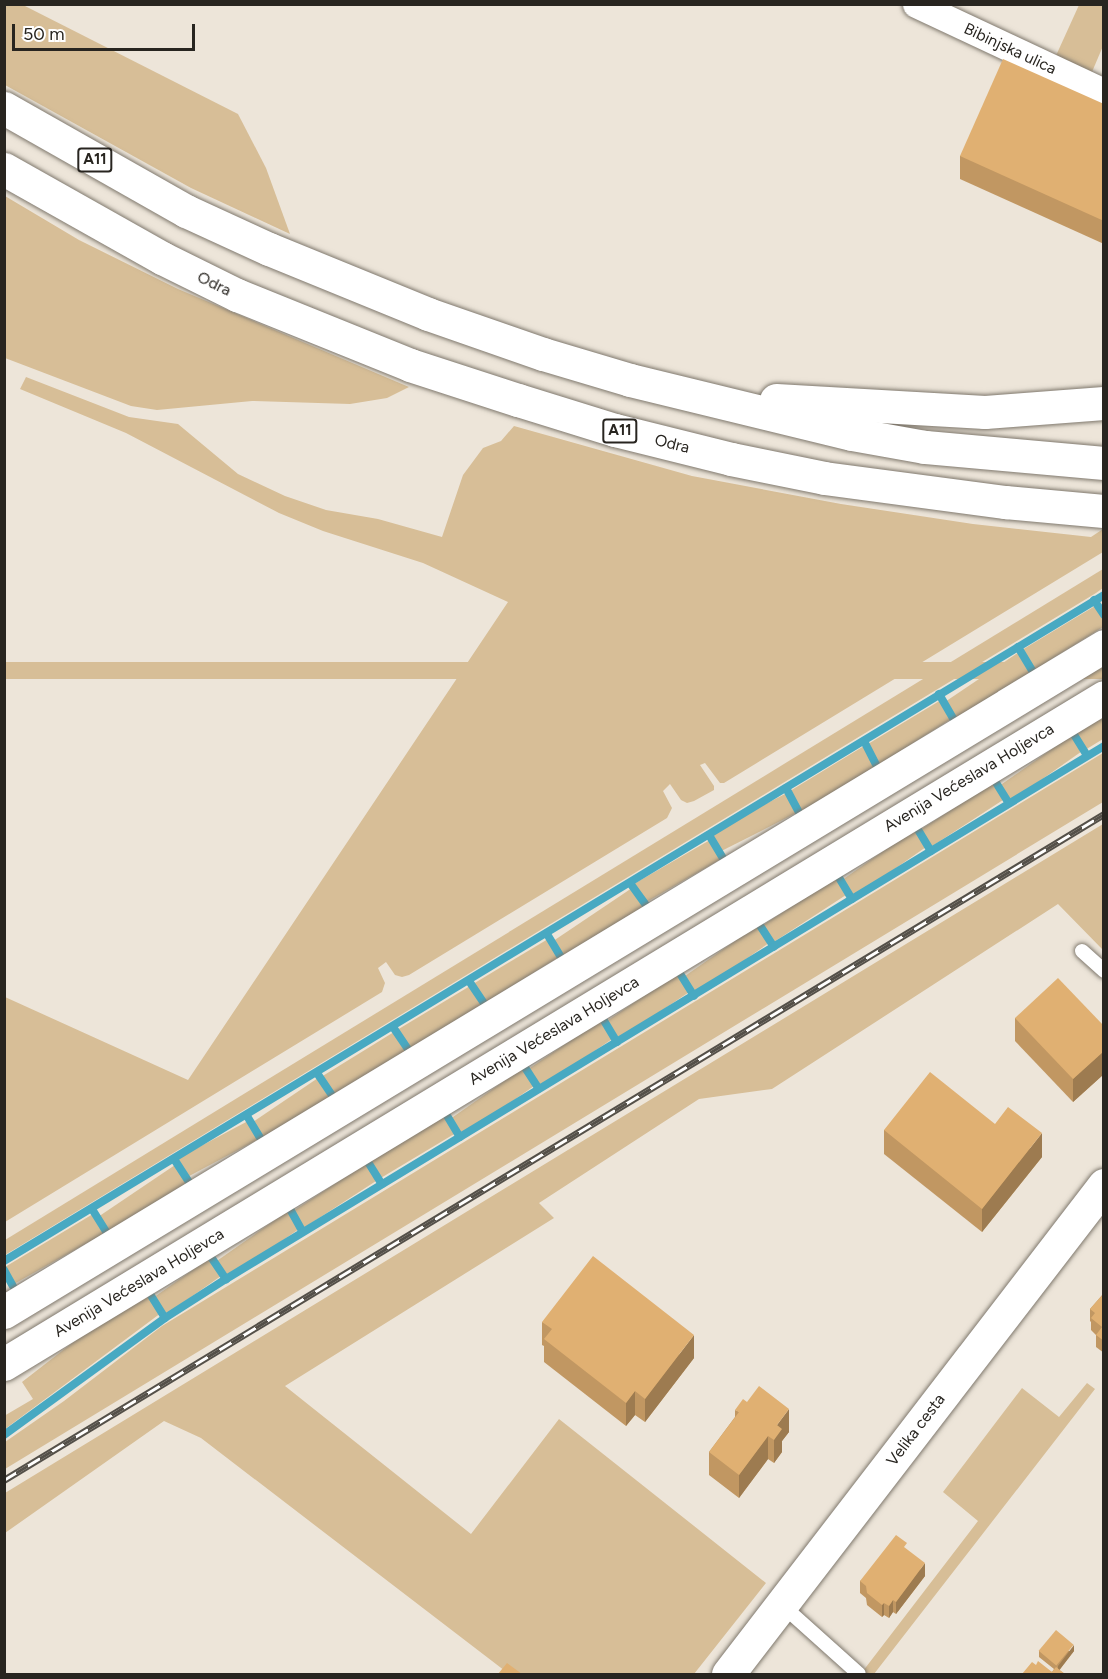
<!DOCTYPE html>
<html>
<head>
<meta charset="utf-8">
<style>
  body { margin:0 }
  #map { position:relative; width:1108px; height:1679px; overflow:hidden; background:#ede5d9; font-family:Figtree,sans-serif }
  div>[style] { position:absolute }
  .green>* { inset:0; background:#d7be97; transform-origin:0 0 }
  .stream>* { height:8px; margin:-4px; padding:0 4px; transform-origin:4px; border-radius:4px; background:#48a9c2 }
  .roads { filter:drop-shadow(0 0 2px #7f786d) drop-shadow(0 0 2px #7f786d) }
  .service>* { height:14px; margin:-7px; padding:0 7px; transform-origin:7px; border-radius:7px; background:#fff }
  .minor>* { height:27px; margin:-13.5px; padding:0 13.5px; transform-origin:13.5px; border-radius:13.5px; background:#fff }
  .secondary>* { height:33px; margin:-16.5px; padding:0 16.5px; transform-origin:16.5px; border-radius:16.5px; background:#fff }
  .motorway>* { height:33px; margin:-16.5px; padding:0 16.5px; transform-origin:16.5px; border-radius:16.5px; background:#fff }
  .rail>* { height:7px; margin-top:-3.5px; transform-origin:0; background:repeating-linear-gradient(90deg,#fff 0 14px,#545049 0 28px); box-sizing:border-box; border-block:2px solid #545049 }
  .wall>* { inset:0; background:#c19762 }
  .shaded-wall>* { inset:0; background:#9d7b50 }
  .building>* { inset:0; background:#e0b072; transform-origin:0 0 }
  span { translate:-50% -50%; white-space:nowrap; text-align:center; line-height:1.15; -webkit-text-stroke:4.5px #fff; paint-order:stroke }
  .shield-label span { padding:2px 4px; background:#fff; border:2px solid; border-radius:4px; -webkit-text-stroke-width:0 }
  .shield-label { font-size:15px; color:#282520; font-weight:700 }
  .street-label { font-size:16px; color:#282520 }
  .frame { position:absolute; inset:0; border:6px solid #282520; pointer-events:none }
  .scale { position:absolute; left:12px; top:24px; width:183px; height:27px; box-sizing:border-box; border:3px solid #282520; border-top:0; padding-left:8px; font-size:18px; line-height:21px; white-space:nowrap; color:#282520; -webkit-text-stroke:4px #fff; paint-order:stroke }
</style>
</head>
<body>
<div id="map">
  <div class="green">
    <i style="clip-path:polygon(4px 5px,23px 5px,238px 114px,266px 168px,290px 234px,191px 188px,5px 85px)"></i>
    <i style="clip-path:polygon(1079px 5px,1103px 5px,1103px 46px,1089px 79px,1054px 60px)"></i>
    <i style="clip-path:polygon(5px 196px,79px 240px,178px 289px,409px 387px,387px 398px,350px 404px,252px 401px,157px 410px,131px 406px,5px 358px)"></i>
    <i style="clip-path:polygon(26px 377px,129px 417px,178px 424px,238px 474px,285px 496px,326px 510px,378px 519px,442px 537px,463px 475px,483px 448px,501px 441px,514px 426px,692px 476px,841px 504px,973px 524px,1091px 537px,1103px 529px,1103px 552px,724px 783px,720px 783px,705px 763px,700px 765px,714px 786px,714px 790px,694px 801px,687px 803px,681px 800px,670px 784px,663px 791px,672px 808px,667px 818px,409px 975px,402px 977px,395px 975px,386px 962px,378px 968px,385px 983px,382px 992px,5px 1222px,5px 997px,188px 1080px,508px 602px,423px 563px,323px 531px,279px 513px,126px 433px,20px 389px)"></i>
    <i style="clip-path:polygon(1103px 569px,1103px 588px,1096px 593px,5px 1255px,5px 1240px)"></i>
    <i style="clip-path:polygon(1095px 606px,1103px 618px,1103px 627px,1034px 670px,1022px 650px)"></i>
    <i style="left:1019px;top:652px;width:22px;height:89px;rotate:56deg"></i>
    <i style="left:1103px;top:662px;width:17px;height:1285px;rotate:90deg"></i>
    <i style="clip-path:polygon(941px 700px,951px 719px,880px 764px,877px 762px,868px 744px)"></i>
    <i style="clip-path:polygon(1103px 714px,1103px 739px,1085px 750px,1074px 732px)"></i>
    <i style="left:1072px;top:735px;width:19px;height:88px;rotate:55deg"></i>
    <i style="clip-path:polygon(864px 746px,875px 763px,873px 768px,801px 812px,790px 791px)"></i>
    <i style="clip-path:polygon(1103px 753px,1103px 802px,5px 1469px,5px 1442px,64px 1401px,162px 1326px)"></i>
    <i style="left:994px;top:782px;width:20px;height:88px;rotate:57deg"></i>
    <i style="left:787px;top:793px;width:22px;height:87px;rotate:63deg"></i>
    <i style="clip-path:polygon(1103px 824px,1103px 950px,1058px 904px,772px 1089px,699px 1099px,539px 1203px,554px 1218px,285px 1386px,471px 1534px,559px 1419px,766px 1583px,694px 1674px,509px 1674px,201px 1438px,164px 1421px,5px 1533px,5px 1493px)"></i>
    <i style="left:915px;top:829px;width:21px;height:89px;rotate:55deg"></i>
    <i style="left:710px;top:840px;width:22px;height:88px;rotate:60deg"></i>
    <i style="left:837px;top:877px;width:20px;height:88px;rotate:57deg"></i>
    <i style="left:632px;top:888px;width:22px;height:95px;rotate:56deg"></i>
    <i style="left:758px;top:925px;width:21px;height:90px;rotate:55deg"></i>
    <i style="clip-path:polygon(548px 939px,559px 957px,486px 1002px,483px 999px,473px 984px)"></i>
    <i style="left:678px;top:973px;width:22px;height:87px;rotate:56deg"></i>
    <i style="clip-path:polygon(470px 986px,482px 1004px,411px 1048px,406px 1045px,397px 1030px)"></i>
    <i style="left:601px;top:1020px;width:22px;height:87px;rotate:56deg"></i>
    <i style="clip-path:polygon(394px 1032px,407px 1050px,335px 1095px,330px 1091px,321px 1077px)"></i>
    <i style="left:523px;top:1068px;width:21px;height:88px;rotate:55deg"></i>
    <i style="left:318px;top:1078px;width:22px;height:79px;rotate:56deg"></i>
    <i style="left:445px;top:1115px;width:21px;height:88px;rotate:59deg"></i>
    <i style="left:248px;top:1121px;width:21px;height:82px;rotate:62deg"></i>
    <i style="left:367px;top:1163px;width:20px;height:88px;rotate:57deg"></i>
    <i style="left:175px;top:1165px;width:22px;height:92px;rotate:56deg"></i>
    <i style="left:288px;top:1211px;width:21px;height:87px;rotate:55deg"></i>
    <i style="clip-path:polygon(93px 1214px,105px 1233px,14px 1284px,5px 1267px)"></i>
    <i style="left:210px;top:1258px;width:21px;height:68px;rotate:55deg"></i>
    <i style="clip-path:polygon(149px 1295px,161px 1313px,5px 1429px,4px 1416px,33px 1399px,22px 1382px,89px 1330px)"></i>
    <i style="clip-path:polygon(1087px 1383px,1095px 1389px,874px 1674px,868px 1674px,863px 1671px,978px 1521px,943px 1492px,1022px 1388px,1059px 1417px)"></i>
  </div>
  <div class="stream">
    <i style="left:1094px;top:600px;width:18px;rotate:56deg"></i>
    <i style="left:1018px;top:647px;width:27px;rotate:59deg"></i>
    <i style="left:939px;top:694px;width:28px;rotate:60deg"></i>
    <i style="left:1073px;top:733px;width:26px;rotate:58deg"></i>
    <i style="left:864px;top:741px;width:28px;rotate:63deg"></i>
    <i style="left:995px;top:781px;width:26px;rotate:58deg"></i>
    <i style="left:786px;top:788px;width:27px;rotate:62deg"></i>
    <i style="left:917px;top:828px;width:27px;rotate:59deg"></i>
    <i style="left:709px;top:835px;width:27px;rotate:59deg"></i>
    <i style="left:838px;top:876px;width:27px;rotate:59deg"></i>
    <i style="left:630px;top:883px;width:27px;rotate:54deg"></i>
    <i style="left:759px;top:924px;width:27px;rotate:57deg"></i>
    <i style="left:547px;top:934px;width:27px;rotate:59deg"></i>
    <i style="left:679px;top:972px;width:28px;rotate:58deg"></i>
    <i style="left:469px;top:981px;width:27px;rotate:56deg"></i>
    <i style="left:603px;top:1019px;width:27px;rotate:59deg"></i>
    <i style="left:393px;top:1027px;width:27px;rotate:56deg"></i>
    <i style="left:524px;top:1066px;width:27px;rotate:57deg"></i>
    <i style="left:317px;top:1073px;width:27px;rotate:56deg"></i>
    <i style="left:446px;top:1114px;width:27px;rotate:59deg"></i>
    <i style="left:247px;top:1116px;width:27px;rotate:59deg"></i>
    <i style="left:174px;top:1159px;width:27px;rotate:57deg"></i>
    <i style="left:368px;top:1162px;width:26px;rotate:58deg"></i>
    <i style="left:92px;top:1209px;width:28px;rotate:58deg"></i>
    <i style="left:290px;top:1209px;width:26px;rotate:61deg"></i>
    <i style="left:211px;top:1257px;width:27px;rotate:56deg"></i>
    <i style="left:4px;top:1261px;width:1286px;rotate:-31.19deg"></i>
    <i style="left:4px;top:1270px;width:18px;rotate:61deg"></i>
    <i style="left:150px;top:1294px;width:28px;rotate:58deg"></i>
    <i style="left:4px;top:1435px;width:199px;rotate:-36deg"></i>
    <i style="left:165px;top:1318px;width:72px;rotate:-32.6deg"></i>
    <i style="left:226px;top:1279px;width:1027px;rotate:-31.26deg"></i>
  </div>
  <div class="roads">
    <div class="service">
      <i style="left:1082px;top:951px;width:30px;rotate:42deg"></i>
      <i style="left:782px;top:1605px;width:103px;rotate:41.9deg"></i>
    </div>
    <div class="minor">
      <i style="left:916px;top:4px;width:208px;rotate:25.1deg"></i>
    </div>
    <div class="secondary">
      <i style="left:4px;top:1312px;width:1286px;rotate:-31.19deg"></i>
      <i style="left:4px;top:1364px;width:1286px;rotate:-31.23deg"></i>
      <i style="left:728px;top:1674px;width:617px;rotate:-52.44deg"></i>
    </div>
    <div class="motorway">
      <i style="left:4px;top:108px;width:209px;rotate:29.5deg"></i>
      <i style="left:186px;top:211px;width:91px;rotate:24.6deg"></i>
      <i style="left:269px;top:249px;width:172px;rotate:22.2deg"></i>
      <i style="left:428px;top:314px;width:122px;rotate:19.2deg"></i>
      <i style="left:543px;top:354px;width:91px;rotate:16.6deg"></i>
      <i style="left:630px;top:380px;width:228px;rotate:13.7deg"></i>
      <i style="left:852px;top:434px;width:74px;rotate:10.1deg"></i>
      <i style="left:925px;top:447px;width:180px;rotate:5.1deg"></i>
      <i style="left:4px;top:169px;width:181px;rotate:29.4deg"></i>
      <i style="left:162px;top:258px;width:84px;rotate:26.3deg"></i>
      <i style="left:237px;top:295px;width:187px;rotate:22deg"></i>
      <i style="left:410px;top:365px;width:114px;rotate:18deg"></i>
      <i style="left:518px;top:400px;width:102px;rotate:17.2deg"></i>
      <i style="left:615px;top:430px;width:120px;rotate:14deg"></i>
      <i style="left:731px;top:459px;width:95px;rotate:11.5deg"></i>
      <i style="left:824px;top:478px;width:183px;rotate:7.6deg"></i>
      <i style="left:1005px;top:502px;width:99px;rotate:5.2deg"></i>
      <i style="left:776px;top:400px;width:209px;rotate:3.3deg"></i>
      <i style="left:985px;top:412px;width:119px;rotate:-4.3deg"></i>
    </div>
  </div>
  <div class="rail">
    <i style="left:4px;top:1480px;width:1286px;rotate:-31.19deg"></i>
  </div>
  <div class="wall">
    <i style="clip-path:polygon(1104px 104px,1104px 244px,960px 179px,960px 156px)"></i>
    <i style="clip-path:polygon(1015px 1018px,1104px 1026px,1104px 1074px,1073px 1102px,1015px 1041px)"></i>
    <i style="clip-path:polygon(995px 1124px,1042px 1157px,982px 1232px,884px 1154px,884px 1130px)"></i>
    <i style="clip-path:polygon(1104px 1293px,1104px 1353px,1096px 1347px,1096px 1335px,1091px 1330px,1091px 1322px,1090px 1321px,1090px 1309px)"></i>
    <i style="clip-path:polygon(542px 1322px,694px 1358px,645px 1422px,635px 1415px,626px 1426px,544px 1362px,544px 1346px,542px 1345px)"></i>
    <i style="clip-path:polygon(735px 1410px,789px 1432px,782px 1441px,782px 1452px,774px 1463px,768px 1459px,739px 1498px,709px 1475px,709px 1452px,735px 1417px)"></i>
    <i style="clip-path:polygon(907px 1550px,925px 1576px,896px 1614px,893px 1612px,889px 1618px,884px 1615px,882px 1617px,867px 1605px,866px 1598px,860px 1593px,860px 1581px)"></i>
    <i style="clip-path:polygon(1039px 1651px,1074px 1651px,1059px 1670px,1065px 1674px,1022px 1674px,1036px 1665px,1052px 1672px,1054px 1669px,1039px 1657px)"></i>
  </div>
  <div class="shaded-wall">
    <i style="clip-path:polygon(1104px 1051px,1104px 1074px,1073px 1102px,1073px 1079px)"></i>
    <i style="clip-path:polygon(1042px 1133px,1042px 1157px,982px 1232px,982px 1209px)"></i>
    <i style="clip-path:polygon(694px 1335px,694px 1358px,645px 1422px,645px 1399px)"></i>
    <i style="clip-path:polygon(635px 1391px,635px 1415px,626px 1426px,626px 1403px)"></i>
    <i style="clip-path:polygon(789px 1409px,789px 1432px,782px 1441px,782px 1452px,774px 1463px,774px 1440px,777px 1425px)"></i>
    <i style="clip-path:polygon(768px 1436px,768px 1459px,739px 1498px,739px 1475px)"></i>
    <i style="clip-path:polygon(925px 1563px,925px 1576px,896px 1614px,896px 1602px)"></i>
    <i style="clip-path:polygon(893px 1600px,893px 1612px,889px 1618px,889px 1606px)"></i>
    <i style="clip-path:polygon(884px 1603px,884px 1615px,882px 1617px,882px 1605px)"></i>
    <i style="clip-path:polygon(1074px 1645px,1074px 1651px,1058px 1672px,1058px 1666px)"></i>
  </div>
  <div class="building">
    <i style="clip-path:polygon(1003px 59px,1104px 104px,1104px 221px,960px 156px)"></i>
    <i style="clip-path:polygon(1058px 978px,1104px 1026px,1104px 1051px,1073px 1079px,1015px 1018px)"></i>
    <i style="clip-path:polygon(930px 1072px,995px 1124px,1008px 1107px,1042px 1133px,982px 1209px,884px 1130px)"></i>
    <i style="clip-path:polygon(593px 1256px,694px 1335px,645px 1399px,635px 1391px,626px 1403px,544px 1339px,552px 1329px,542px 1322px)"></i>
    <i style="clip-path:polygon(1104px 1293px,1104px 1341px,1096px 1335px,1102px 1327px,1091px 1318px,1095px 1313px,1090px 1309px)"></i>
    <i style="clip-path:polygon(759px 1386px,789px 1409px,777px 1425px,782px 1429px,774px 1440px,768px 1436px,739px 1475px,709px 1452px,739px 1412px,735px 1410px,743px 1399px,747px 1402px)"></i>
    <i style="clip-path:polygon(896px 1535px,907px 1543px,904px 1547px,925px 1563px,896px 1602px,893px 1600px,889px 1606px,884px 1603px,882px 1605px,867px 1593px,866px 1586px,860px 1581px)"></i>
    <i style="left:1056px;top:1630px;width:23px;height:27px;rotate:40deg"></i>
    <i style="clip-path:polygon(1038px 1661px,1052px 1672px,1056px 1667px,1065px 1674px,1022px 1674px,1032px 1662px,1036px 1665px)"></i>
    <i style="clip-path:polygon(507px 1663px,522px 1674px,498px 1674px)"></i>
  </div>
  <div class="shield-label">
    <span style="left:95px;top:160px">A11</span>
    <span style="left:620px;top:431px">A11</span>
  </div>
  <div class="street-label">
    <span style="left:1010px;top:49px;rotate:25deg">Bibinjska ulica</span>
    <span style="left:214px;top:284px;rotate:26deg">Odra</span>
    <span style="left:672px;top:444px;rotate:14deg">Odra</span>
    <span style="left:969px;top:778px;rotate:-31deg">Avenija Većeslava Holjevca</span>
    <span style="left:554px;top:1031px;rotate:-31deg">Avenija Većeslava Holjevca</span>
    <span style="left:139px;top:1283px;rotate:-31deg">Avenija Većeslava Holjevca</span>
    <span style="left:916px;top:1430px;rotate:-53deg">Velika cesta</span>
  </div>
  <div class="frame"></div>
  <div class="scale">50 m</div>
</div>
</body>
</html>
